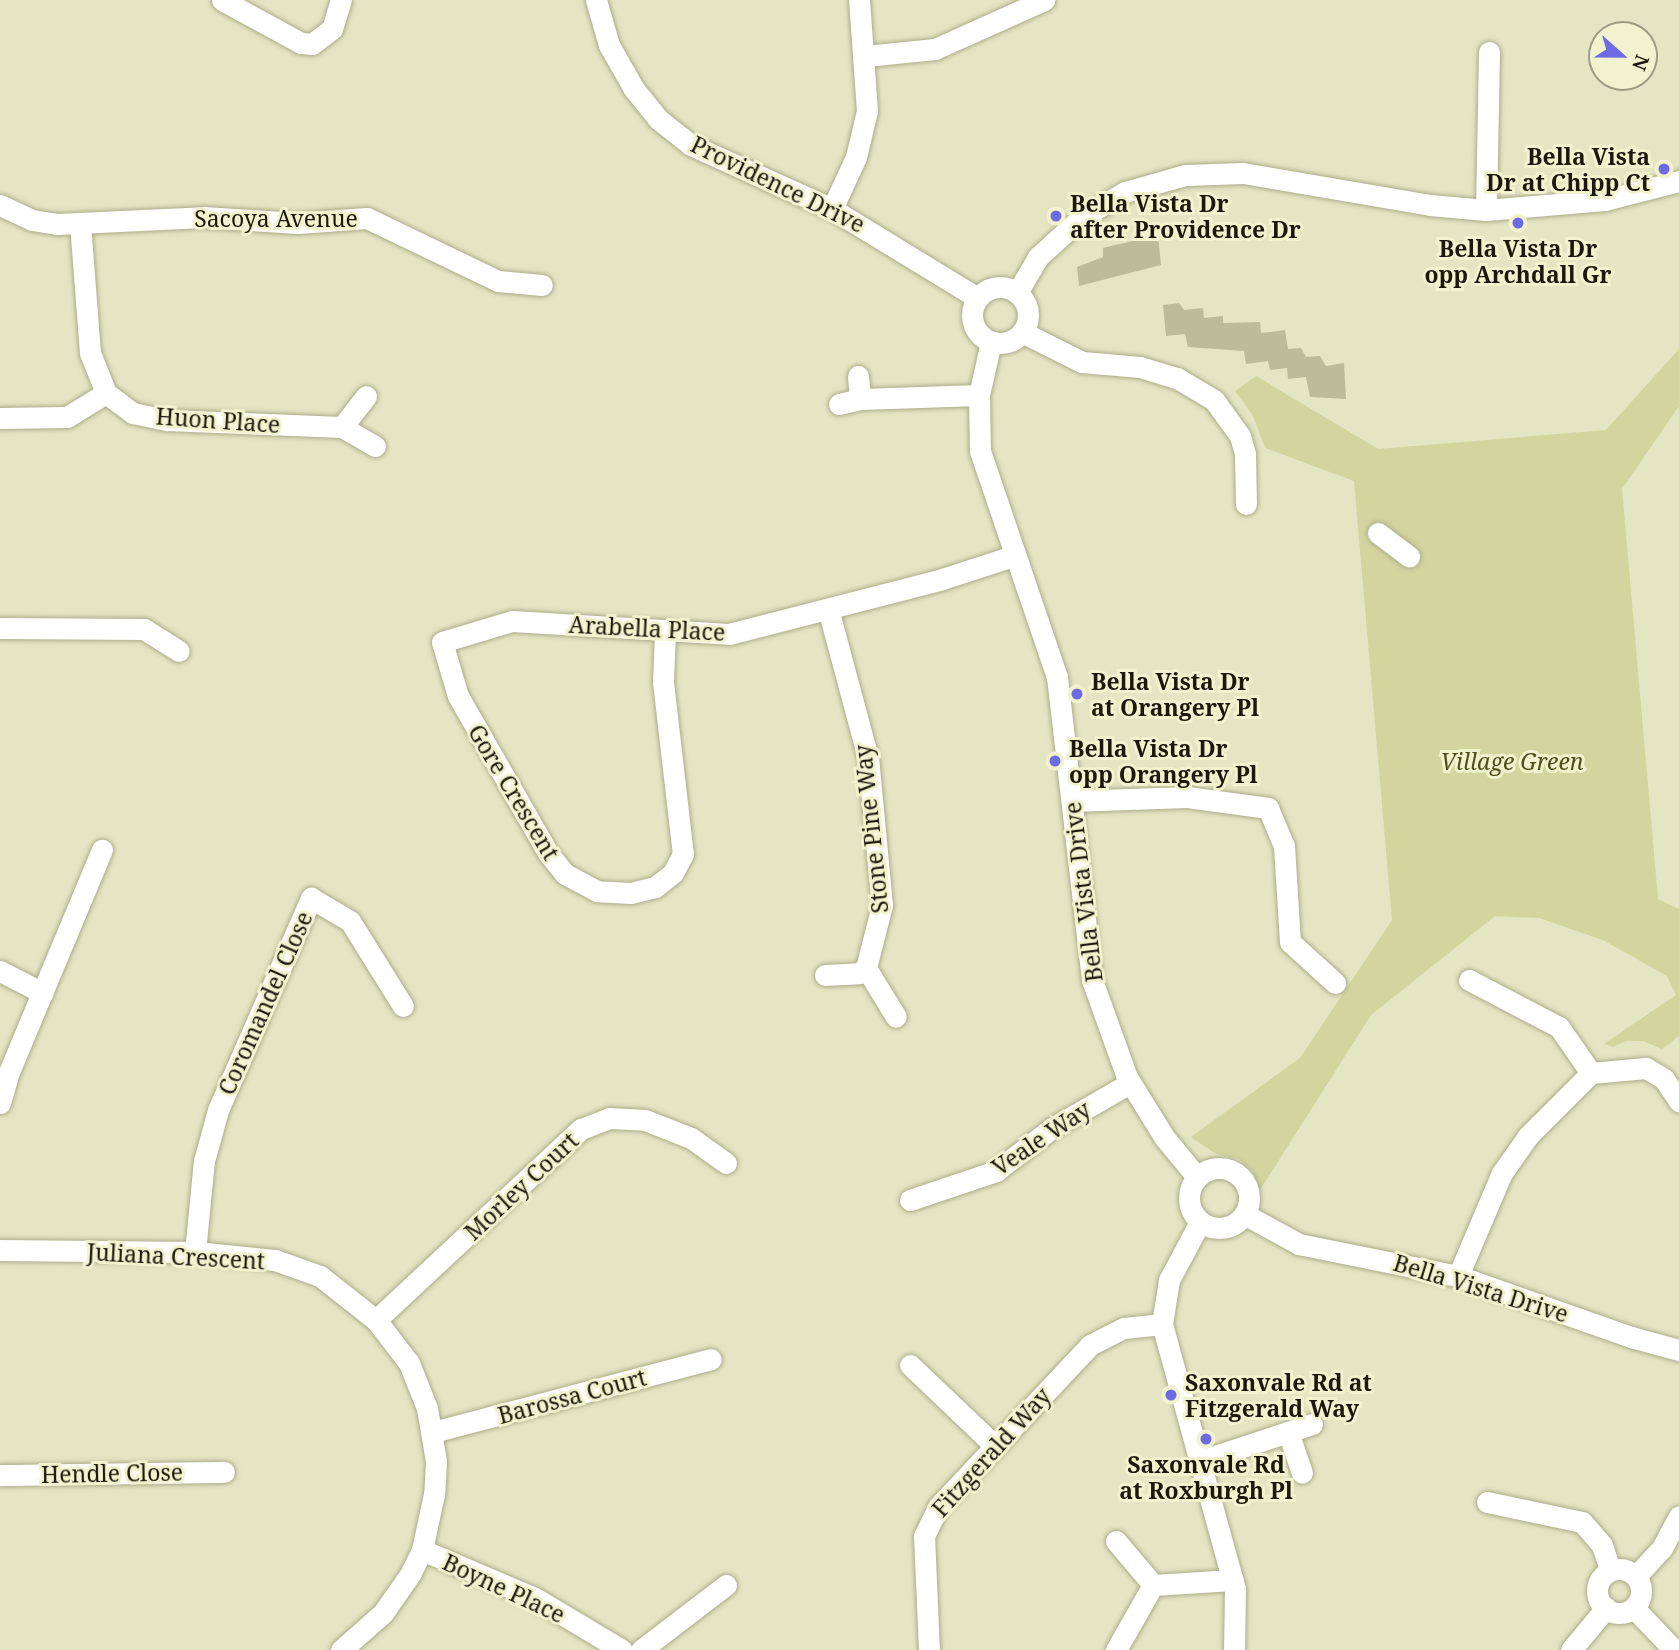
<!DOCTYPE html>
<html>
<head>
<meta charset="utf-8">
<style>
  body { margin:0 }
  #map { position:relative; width:1679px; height:1650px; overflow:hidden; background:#e4e5c2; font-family:"Noto Serif",serif }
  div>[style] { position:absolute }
  .green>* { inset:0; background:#d3d49e }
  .building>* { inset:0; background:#bbbc9a }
  .roads { filter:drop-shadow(0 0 2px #acad8b) drop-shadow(0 0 2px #acad8b) }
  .minor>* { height:21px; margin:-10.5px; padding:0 10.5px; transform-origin:10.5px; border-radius:10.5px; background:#fff }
  .minor>.ring { margin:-10.5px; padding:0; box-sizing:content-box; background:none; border:21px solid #fff; border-radius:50% }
  .dots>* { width:19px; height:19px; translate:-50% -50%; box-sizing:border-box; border:4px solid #f1f3cf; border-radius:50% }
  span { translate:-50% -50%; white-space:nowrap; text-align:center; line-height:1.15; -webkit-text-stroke:6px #f1f3cf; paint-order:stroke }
  .poi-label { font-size:23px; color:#19190c; font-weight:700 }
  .right { translate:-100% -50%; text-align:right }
  .left { translate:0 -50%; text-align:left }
  .street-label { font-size:23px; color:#19190c }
  .park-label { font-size:23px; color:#51501b; font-style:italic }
  .north { position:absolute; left:1588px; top:21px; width:70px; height:70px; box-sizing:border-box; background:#f1f3cf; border:2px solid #9b9c81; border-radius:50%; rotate:111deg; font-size:19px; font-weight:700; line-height:28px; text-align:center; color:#19190c }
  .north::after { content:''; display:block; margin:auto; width:24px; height:32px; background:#6e6ae4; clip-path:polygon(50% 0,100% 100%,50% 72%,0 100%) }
</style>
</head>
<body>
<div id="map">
  <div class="green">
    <i style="clip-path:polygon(1679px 349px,1679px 406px,1622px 489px,1658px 899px,1679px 909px,1679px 1036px,1662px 1049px,1643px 1041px,1626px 1041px,1613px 1047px,1604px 1044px,1676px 995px,1667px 976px,1603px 940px,1539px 918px,1495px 916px,1371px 1015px,1260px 1190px,1253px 1171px,1239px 1159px,1216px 1154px,1191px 1137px,1300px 1058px,1392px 920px,1354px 481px,1265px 448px,1253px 416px,1235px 391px,1256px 376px,1378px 449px,1606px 430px)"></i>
  </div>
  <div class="building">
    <i style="clip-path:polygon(1158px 235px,1161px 265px,1079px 286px,1077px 267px,1103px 257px,1103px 248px)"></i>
    <i style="clip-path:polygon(1179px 303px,1184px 310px,1203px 308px,1204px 318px,1223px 316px,1223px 323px,1260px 322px,1261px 333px,1285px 330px,1288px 349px,1301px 348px,1306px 357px,1320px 356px,1326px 366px,1344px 363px,1346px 399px,1310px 397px,1306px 377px,1288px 379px,1287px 368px,1270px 370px,1268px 361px,1246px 364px,1244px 351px,1188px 347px,1185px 334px,1166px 336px,1163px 305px)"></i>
  </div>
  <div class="roads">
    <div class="minor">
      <i style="left:222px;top:0;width:90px;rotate:28.6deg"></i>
      <i style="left:301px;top:43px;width:11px;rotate:5deg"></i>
      <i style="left:312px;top:44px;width:25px;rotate:-37deg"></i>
      <i style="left:332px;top:29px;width:30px;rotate:-73deg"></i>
      <i style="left:596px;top:0;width:47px;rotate:73.9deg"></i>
      <i style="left:609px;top:45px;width:51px;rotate:60.4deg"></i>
      <i style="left:634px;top:89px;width:38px;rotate:51deg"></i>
      <i style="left:658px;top:119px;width:42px;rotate:38.2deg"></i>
      <i style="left:691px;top:145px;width:155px;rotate:24.4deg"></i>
      <i style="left:832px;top:209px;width:171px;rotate:31.4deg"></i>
      <i style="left:866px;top:56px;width:69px;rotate:-5.8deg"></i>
      <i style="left:935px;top:49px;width:120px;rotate:-24.2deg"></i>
      <i style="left:0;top:205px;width:35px;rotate:25deg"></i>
      <i style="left:32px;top:220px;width:25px;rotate:9deg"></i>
      <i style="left:57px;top:224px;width:146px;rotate:-2.7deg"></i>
      <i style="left:203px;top:217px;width:95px;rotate:3.6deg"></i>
      <i style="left:298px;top:223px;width:69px;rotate:-4.1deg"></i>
      <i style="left:367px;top:218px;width:145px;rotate:25.7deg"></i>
      <i style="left:498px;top:281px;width:44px;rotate:5.2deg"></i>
      <i style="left:832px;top:209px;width:57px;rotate:-65.2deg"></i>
      <i style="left:856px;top:157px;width:47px;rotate:-76.6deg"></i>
      <i style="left:867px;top:111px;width:111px;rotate:-94.1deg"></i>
      <i style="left:1486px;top:210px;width:158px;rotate:-88.9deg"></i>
      <i style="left:80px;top:223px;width:130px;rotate:85.6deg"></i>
      <i style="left:90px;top:353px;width:43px;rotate:68.2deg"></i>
      <i style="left:106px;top:393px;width:34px;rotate:37deg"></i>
      <i style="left:133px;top:413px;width:35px;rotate:12deg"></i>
      <i style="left:167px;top:420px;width:175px;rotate:2.3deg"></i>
      <i style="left:342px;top:427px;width:38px;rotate:30deg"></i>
      <i class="ring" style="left:972px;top:287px;width:35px;height:35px"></i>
      <i style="left:1017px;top:293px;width:42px;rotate:-59.7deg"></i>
      <i style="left:1038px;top:257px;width:59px;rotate:-42.3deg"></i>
      <i style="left:1082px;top:217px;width:50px;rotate:-30.2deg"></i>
      <i style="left:1125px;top:192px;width:62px;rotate:-15.8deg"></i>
      <i style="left:1185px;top:175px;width:58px;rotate:-2deg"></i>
      <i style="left:1243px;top:173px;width:190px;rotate:9.7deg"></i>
      <i style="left:1430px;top:205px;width:56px;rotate:5.1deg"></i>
      <i style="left:1486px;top:210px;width:119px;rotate:-4.8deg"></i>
      <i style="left:1605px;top:200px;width:76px;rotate:-14.4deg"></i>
      <i style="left:1022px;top:332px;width:67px;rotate:26.6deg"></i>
      <i style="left:1082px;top:362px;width:58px;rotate:4.9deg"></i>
      <i style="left:1140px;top:367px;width:39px;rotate:17deg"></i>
      <i style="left:1177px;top:378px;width:43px;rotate:30.7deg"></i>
      <i style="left:1214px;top:400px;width:44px;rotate:54.2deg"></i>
      <i style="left:1240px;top:436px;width:18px;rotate:74deg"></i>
      <i style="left:1245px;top:453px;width:51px;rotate:88.9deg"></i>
      <i style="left:991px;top:342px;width:54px;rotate:102.8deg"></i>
      <i style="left:979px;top:395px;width:56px;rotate:89deg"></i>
      <i style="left:980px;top:451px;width:239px;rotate:71.2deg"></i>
      <i style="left:1057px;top:677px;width:305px;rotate:83.4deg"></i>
      <i style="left:1092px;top:980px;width:103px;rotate:70.2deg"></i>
      <i style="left:1127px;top:1077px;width:70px;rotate:58.3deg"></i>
      <i style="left:1164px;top:1137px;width:52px;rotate:50.5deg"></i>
      <i style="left:858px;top:376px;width:23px;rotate:85deg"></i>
      <i style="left:839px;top:404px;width:22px;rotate:-13deg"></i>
      <i style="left:860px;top:399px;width:119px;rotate:-1.9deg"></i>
      <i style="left:0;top:418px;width:67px;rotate:-0.9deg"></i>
      <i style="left:67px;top:417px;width:46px;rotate:-31.6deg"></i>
      <i style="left:342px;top:427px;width:39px;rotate:-52deg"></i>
      <i style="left:1378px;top:533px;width:39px;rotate:37deg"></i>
      <i style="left:0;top:628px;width:144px;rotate:0.4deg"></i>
      <i style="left:144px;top:629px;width:41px;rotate:32.2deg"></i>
      <i style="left:665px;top:632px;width:50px;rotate:92.3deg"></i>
      <i style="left:663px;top:682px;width:173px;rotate:83.4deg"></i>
      <i style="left:683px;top:854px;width:21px;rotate:118deg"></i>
      <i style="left:673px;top:873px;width:23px;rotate:142deg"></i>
      <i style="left:655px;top:887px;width:25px;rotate:166deg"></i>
      <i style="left:631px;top:893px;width:34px;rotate:-177deg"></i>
      <i style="left:597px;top:891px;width:36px;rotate:-152deg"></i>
      <i style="left:565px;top:874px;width:27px;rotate:-129deg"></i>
      <i style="left:548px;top:853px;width:181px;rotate:-119.8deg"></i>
      <i style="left:458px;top:696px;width:56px;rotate:-106.5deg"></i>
      <i style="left:442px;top:642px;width:73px;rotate:-16.7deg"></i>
      <i style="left:512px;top:621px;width:217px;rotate:3.4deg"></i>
      <i style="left:729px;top:634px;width:217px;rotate:-14.4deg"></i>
      <i style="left:939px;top:580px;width:78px;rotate:-18deg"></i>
      <i style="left:1072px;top:801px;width:115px;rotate:-2deg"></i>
      <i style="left:1187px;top:797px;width:82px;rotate:7.7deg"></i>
      <i style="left:1268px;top:808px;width:41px;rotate:67.2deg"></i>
      <i style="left:1284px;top:846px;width:96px;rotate:86.4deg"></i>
      <i style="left:1290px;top:942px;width:61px;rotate:42.3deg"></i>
      <i style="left:866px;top:968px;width:57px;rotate:58.5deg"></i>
      <i style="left:0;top:971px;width:48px;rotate:27.1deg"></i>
      <i style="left:825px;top:975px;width:34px;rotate:-3deg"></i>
      <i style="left:859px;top:973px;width:9px;rotate:-36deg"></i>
      <i style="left:866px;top:968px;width:65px;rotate:-75.7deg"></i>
      <i style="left:882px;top:905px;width:148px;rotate:-95.4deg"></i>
      <i style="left:868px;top:758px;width:154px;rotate:-105deg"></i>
      <i style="left:1469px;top:980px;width:102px;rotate:27.6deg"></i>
      <i style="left:1559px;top:1027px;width:56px;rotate:55.2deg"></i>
      <i style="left:1591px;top:1073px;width:55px;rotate:-5.2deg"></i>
      <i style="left:1646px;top:1068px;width:21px;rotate:31deg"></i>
      <i style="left:1664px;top:1079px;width:27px;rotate:56deg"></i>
      <i style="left:0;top:1103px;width:32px;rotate:-74deg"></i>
      <i style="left:9px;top:1072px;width:241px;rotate:-67.3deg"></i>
      <i class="ring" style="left:1189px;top:1168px;width:39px;height:39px"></i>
      <i style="left:910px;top:1200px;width:91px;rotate:-18.6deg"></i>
      <i style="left:996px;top:1171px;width:71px;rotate:-37.5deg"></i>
      <i style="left:1052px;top:1128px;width:90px;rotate:-30deg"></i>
      <i style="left:1244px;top:1214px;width:63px;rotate:28.6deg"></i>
      <i style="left:1299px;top:1244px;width:162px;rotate:11.4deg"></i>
      <i style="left:1458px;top:1276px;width:183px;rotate:19.4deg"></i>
      <i style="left:1631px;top:1337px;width:50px;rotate:15.2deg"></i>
      <i style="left:1200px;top:1222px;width:66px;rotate:118.1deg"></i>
      <i style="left:1169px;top:1280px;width:45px;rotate:99deg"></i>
      <i style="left:1162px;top:1324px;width:275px;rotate:74.6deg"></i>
      <i style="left:1235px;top:1589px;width:61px;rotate:90.9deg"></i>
      <i style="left:0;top:1250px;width:195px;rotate:0.6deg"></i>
      <i style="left:195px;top:1252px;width:80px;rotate:5.7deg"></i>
      <i style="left:275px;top:1260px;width:48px;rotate:19.6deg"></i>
      <i style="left:320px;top:1276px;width:71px;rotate:38.2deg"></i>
      <i style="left:376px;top:1320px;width:54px;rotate:52.5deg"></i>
      <i style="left:409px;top:1363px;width:48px;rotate:68.2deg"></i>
      <i style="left:427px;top:1408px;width:54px;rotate:80.4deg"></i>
      <i style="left:436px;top:1461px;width:33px;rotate:93deg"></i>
      <i style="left:434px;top:1494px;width:57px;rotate:102.1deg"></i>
      <i style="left:422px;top:1550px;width:25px;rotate:116deg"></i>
      <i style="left:411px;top:1573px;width:49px;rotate:125deg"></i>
      <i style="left:383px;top:1613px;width:56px;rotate:138.6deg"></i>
      <i style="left:195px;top:1252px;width:91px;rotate:-84.4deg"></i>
      <i style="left:204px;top:1161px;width:53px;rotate:-74.6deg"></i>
      <i style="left:218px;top:1110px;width:232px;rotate:-66.3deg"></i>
      <i style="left:311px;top:898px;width:45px;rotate:30.5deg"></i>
      <i style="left:350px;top:921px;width:100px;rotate:58.1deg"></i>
      <i style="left:1458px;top:1276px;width:112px;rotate:-66.9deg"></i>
      <i style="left:1502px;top:1173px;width:45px;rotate:-54.9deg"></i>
      <i style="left:1528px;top:1136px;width:89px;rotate:-45deg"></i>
      <i style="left:376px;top:1320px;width:280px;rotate:-43deg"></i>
      <i style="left:581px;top:1129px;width:30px;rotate:-21deg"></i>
      <i style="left:609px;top:1118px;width:36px;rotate:3deg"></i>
      <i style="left:645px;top:1120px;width:49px;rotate:21.4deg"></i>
      <i style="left:691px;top:1138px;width:43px;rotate:35.5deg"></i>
      <i style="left:910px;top:1365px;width:117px;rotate:43.6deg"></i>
      <i style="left:433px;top:1432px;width:287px;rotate:-14.7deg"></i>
      <i style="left:1288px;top:1432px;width:43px;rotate:71.1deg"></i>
      <i style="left:1200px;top:1461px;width:118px;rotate:-18.3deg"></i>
      <i style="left:0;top:1475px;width:224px;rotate:-0.8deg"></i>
      <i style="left:1487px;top:1502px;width:97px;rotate:11.9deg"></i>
      <i style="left:1582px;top:1522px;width:30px;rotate:49deg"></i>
      <i style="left:1602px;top:1545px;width:26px;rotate:72deg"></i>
      <i style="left:1116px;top:1541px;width:57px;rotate:49.9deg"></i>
      <i style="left:1153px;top:1585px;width:80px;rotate:-3.6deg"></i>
      <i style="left:422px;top:1550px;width:123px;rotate:23deg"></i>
      <i style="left:535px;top:1598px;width:101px;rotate:30.9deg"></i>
      <i class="ring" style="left:1597px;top:1569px;width:23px;height:23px"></i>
      <i style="left:1636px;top:1576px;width:38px;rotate:-47deg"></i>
      <i style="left:1662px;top:1548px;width:36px;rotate:-62deg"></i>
      <i style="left:1634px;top:1608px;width:58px;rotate:46.4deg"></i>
      <i style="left:641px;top:1650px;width:107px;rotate:-37.4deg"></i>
      <i style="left:929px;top:1650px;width:114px;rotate:-92.5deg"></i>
      <i style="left:924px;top:1536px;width:32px;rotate:-64deg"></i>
      <i style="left:938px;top:1507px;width:222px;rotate:-46.8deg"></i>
      <i style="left:1090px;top:1345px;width:38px;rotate:-27deg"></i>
      <i style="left:1124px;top:1328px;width:38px;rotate:-6deg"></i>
      <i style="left:1116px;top:1650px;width:75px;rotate:-60.4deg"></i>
      <i style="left:1571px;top:1650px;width:55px;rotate:-50.2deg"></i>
    </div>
  </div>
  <div class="dots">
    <i style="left:1664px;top:169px;background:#6e6ae4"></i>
    <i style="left:1056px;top:216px;background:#6e6ae4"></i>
    <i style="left:1518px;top:223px;background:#6e6ae4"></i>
    <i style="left:1077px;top:694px;background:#6e6ae4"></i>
    <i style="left:1055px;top:761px;background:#6e6ae4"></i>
    <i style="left:1171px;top:1395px;background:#6e6ae4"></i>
    <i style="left:1206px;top:1439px;background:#6e6ae4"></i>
  </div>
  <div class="poi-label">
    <span class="right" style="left:1650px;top:169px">Bella Vista<br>Dr at Chipp Ct</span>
    <span class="left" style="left:1070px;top:216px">Bella Vista Dr<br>after Providence Dr</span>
    <span style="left:1518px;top:261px">Bella Vista Dr<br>opp Archdall Gr</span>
    <span class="left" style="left:1091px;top:694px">Bella Vista Dr<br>at Orangery Pl</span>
    <span class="left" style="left:1069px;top:761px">Bella Vista Dr<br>opp Orangery Pl</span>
    <span class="left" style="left:1185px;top:1395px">Saxonvale Rd at<br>Fitzgerald Way</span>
    <span style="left:1206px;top:1477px">Saxonvale Rd<br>at Roxburgh Pl</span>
  </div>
  <div class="street-label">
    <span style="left:778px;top:184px;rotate:26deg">Providence Drive</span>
    <span style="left:276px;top:218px">Sacoya Avenue</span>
    <span style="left:218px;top:420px;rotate:4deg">Huon Place</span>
    <span style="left:647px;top:628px;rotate:3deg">Arabella Place</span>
    <span style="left:514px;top:792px;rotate:59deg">Gore Crescent</span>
    <span style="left:871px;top:829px;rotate:-96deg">Stone Pine Way</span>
    <span style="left:1083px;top:892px;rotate:-97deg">Bella Vista Drive</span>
    <span style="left:265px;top:1003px;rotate:-66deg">Coromandel Close</span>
    <span style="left:1041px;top:1138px;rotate:-34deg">Veale Way</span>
    <span style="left:521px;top:1186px;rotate:-43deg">Morley Court</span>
    <span style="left:176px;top:1256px;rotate:3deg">Juliana Crescent</span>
    <span style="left:1481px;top:1288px;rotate:17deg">Bella Vista Drive</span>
    <span style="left:572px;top:1396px;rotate:-15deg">Barossa Court</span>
    <span style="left:991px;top:1452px;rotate:-48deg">Fitzgerald Way</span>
    <span style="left:112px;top:1473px;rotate:-1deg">Hendle Close</span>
    <span style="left:504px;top:1588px;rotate:25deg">Boyne Place</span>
  </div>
  <div class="park-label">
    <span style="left:1512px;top:761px">Village Green</span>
  </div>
  <div class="north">N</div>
</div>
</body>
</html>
